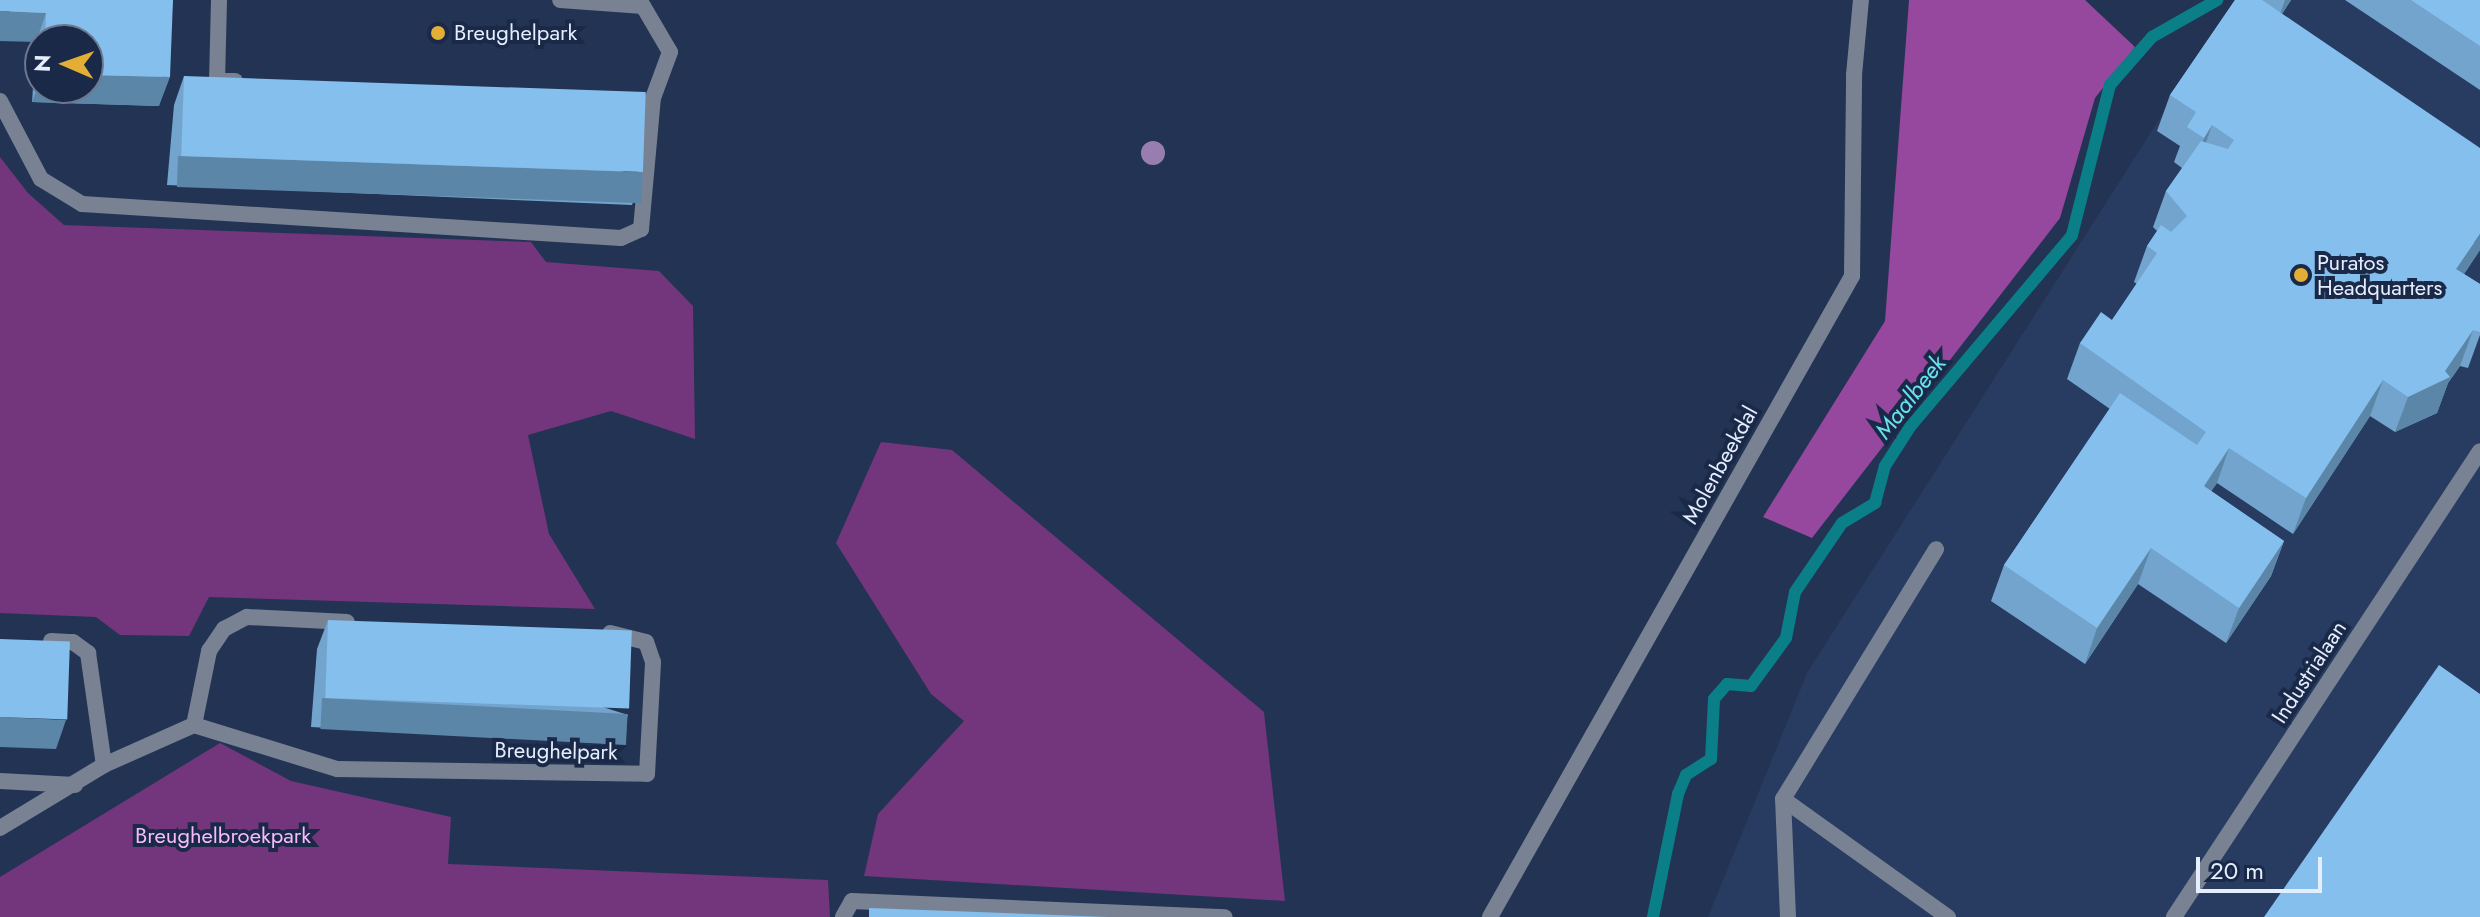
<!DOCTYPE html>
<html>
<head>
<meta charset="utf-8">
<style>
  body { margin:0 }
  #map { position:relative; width:2480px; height:917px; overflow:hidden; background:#233353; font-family:Jost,sans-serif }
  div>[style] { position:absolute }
  .built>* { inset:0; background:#283b61 }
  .green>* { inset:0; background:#73357b }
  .forest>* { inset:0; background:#95489e }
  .stream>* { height:12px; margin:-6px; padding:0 6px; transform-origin:6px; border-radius:6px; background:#0a7f88 }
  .service>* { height:16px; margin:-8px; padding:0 8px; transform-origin:8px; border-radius:8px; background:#798293 }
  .minor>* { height:16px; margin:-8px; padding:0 8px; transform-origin:8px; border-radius:8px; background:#798293 }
  .trees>* { width:24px; height:24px; margin:-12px; border-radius:50%; background:#987eb0 }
  .wall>* { inset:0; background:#72a4cd }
  .shaded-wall>* { inset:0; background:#5c86a7; transform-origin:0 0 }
  .building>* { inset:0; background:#84bfee; transform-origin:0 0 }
  .dots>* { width:22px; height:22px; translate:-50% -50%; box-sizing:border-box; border:4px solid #1a2948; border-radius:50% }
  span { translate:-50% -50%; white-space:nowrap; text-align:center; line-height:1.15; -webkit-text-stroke:8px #1a2948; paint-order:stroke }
  .poi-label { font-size:22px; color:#e5eefe }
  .left { translate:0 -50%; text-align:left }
  .street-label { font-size:22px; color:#e5eefe }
  .park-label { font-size:22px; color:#f7bbfd }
  .water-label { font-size:24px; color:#67e1eb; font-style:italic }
  .north { position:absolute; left:24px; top:24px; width:80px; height:80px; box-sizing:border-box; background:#1a2948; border:2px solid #6b7891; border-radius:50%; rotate:272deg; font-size:22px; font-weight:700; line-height:32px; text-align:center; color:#e5eefe }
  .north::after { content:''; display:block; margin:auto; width:28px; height:36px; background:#e3ae35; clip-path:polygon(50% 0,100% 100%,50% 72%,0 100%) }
  .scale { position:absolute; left:2196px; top:857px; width:126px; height:36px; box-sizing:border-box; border:4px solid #e5eefe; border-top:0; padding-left:10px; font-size:24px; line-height:28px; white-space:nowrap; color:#e5eefe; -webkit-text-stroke:6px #1a2948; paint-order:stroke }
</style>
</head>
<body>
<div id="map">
  <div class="built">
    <i style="clip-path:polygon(2235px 0,2480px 0,2480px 917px,1708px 917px,1807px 673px)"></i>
  </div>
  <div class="green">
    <i style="clip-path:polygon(0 157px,28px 193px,64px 225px,531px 242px,546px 262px,659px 271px,693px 306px,695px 439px,611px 411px,528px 435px,549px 534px,595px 609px,209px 597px,189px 636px,120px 635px,96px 617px,0 613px)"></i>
    <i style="clip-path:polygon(881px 442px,952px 450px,1264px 712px,1285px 901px,864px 876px,878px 814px,964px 721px,931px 694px,836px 543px)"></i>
    <i style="clip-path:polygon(220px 743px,291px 781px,451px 817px,448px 864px,828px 880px,830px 917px,0 917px,0 877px)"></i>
  </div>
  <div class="forest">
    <i style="clip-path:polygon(1909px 0,2085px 0,2135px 47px,2095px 98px,2060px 218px,1812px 538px,1763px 517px,1885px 321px)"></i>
  </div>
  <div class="stream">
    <i style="left:1653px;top:917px;width:126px;rotate:-78.5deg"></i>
    <i style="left:1678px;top:794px;width:21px;rotate:-67deg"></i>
    <i style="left:1686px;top:775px;width:30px;rotate:-33deg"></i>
    <i style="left:1711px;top:759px;width:60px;rotate:-87.1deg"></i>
    <i style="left:1714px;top:699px;width:20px;rotate:-49deg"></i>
    <i style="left:1727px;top:684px;width:24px;rotate:5deg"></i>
    <i style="left:1751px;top:686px;width:59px;rotate:-53.9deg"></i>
    <i style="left:1786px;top:638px;width:47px;rotate:-78.9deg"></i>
    <i style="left:1795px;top:592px;width:83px;rotate:-55.7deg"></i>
    <i style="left:1842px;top:523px;width:39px;rotate:-31deg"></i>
    <i style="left:1875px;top:503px;width:38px;rotate:-75deg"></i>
    <i style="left:1885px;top:466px;width:46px;rotate:-57.3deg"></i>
    <i style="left:1910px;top:427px;width:251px;rotate:-49.8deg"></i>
    <i style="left:2072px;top:235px;width:155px;rotate:-75.8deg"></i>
    <i style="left:2110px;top:85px;width:64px;rotate:-48.8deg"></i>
    <i style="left:2152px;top:37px;width:75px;rotate:-29.6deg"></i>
  </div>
  <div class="service">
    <i style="left:1783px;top:799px;width:293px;rotate:-58.5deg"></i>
    <i style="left:843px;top:917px;width:18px;rotate:-61deg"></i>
    <i style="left:852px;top:901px;width:373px;rotate:2.5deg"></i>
    <i style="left:1788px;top:917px;width:118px;rotate:-92.4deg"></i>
    <i style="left:1783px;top:799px;width:203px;rotate:35.6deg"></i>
    <i style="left:2174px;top:917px;width:557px;rotate:-56.71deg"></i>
  </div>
  <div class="minor">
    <i style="left:219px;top:0;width:81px;rotate:91.4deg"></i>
    <i style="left:217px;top:81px;width:18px"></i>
    <i style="left:0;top:101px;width:88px;rotate:62.3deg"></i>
    <i style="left:41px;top:179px;width:48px;rotate:31.4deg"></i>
    <i style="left:82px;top:204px;width:540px;rotate:3.61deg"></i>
    <i style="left:621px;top:238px;width:22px;rotate:-24deg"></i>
    <i style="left:641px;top:229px;width:132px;rotate:-84.8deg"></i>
    <i style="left:653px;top:98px;width:49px;rotate:-69.7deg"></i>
    <i style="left:670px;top:52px;width:53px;rotate:-120.4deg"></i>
    <i style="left:643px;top:6px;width:83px;rotate:-175.9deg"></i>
    <i style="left:51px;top:641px;width:22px;rotate:3deg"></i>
    <i style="left:73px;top:642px;width:19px;rotate:36deg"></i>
    <i style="left:88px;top:653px;width:113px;rotate:81.9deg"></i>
    <i style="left:194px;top:725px;width:76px;rotate:-78.5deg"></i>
    <i style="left:209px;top:651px;width:27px;rotate:-56deg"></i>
    <i style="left:224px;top:629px;width:26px;rotate:-28deg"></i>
    <i style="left:247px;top:617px;width:100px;rotate:2.9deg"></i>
    <i style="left:0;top:781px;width:75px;rotate:3.1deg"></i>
    <i style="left:0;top:828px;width:122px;rotate:-31.2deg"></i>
    <i style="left:104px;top:765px;width:98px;rotate:-24deg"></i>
    <i style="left:194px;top:725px;width:150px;rotate:17.1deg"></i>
    <i style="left:337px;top:769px;width:310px;rotate:0.9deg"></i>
    <i style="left:647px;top:774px;width:112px;rotate:-86.9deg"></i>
    <i style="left:653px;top:662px;width:21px;rotate:-109deg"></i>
    <i style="left:646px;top:642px;width:37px;rotate:-166deg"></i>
    <i style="left:1490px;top:917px;width:736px;rotate:-60.54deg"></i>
    <i style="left:1852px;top:276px;width:201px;rotate:-89.4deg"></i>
    <i style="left:1854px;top:75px;width:75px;rotate:-84.7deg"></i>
  </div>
  <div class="trees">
    <i style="left:1153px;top:153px"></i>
  </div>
  <div class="wall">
    <i style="clip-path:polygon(evenodd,0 0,173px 0,159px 106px,32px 102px,36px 42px,0 0,40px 40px,88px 40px,40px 88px,40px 40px)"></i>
    <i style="clip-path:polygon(2235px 0,2291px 0,2282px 14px,2480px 250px,2464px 274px,2480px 284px,2480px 335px,2468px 368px,2460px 366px,2448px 383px,2437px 413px,2395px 432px,2370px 416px,2293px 534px,2217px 483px,2211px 491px,2284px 541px,2271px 576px,2226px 643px,2138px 584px,2085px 664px,1991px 601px,2004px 565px,2110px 409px,2067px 379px,2080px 343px,2112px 320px,2137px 284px,2134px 282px,2147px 246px,2157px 231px,2153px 227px,2166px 191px,2182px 168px,2174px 162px,2180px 146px,2157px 131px,2170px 95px)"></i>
    <i style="clip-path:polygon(2345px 0,2480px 0,2480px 90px)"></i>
    <i style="clip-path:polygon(184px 76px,643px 176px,632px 205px,167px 185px,174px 105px)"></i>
    <i style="clip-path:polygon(328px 620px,628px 715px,618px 744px,311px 727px,317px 649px)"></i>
  </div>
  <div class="shaded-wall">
    <i style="clip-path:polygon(2285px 0,2291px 0,2278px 20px)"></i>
    <i style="clip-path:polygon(0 11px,46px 13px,36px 42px,0 41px)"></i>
    <i style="clip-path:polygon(88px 75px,170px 77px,159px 106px,32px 102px,40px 81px,40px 88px,88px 88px)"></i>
    <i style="clip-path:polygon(2212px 125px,2200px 160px,2191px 173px,2204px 138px)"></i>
    <i style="left:178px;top:156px;width:465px;height:31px;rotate:2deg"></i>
    <i style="clip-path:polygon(2480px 234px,2480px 250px,2443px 305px,2456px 269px)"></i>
    <i style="clip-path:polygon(2473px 330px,2460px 366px,2448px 383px,2437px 413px,2395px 432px,2408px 397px,2445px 371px)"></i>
    <i style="clip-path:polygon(2383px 380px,2370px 416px,2293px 534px,2306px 498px)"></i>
    <i style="clip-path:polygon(2229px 448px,2217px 483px,2191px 521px,2204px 486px)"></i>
    <i style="clip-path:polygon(2284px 541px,2271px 576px,2226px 643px,2239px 608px)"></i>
    <i style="clip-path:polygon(2151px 548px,2138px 584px,2085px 664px,2097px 628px)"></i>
    <i style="left:322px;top:698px;width:306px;height:31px;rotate:3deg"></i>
    <i style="clip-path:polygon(0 717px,66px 720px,56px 749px,0 747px)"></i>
  </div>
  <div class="building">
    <i style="clip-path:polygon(0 0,173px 0,170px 77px,88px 75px,88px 40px,45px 40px,46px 13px,0 11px)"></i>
    <i style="clip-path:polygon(2235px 0,2262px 0,2480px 148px,2480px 234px,2456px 269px,2480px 284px,2480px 332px,2473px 330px,2445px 371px,2450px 377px,2408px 397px,2383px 380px,2306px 498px,2229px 448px,2204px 486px,2284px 541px,2239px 608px,2151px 548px,2097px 628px,2004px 565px,2120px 393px,2197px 445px,2206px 432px,2080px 343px,2101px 312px,2112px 320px,2157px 253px,2147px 246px,2161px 225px,2171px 232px,2187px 216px,2166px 191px,2201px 141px,2228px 149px,2234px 140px,2212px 125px,2204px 138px,2187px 127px,2196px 112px,2170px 95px)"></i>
    <i style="clip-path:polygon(2411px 0,2480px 0,2480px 46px)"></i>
    <i style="left:184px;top:76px;width:462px;height:80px;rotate:2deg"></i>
    <i style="left:328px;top:620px;width:304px;height:78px;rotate:2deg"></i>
    <i style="left:0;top:639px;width:70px;height:78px;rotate:2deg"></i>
    <i style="clip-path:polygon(2439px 665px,2480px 694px,2480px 917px,2264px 917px)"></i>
    <i style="clip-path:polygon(869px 908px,1108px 917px,869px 917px)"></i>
  </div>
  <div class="dots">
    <i style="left:438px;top:33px;background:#e3ae35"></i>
    <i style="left:2301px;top:275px;background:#e3ae35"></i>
  </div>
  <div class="poi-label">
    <span class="left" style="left:454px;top:33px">Breughelpark</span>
    <span class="left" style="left:2317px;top:275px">Puratos<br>Headquarters</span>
  </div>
  <div class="street-label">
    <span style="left:1720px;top:465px;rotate:-61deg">Molenbeekdal</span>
    <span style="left:2309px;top:672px;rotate:-57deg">Industrialaan</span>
    <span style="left:556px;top:751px;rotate:1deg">Breughelpark</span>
  </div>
  <div class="park-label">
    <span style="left:223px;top:836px">Breughelbroekpark</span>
  </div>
  <div class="water-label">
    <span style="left:1910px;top:397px;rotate:-52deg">Maalbeek</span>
  </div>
  <div class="north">N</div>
  <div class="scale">20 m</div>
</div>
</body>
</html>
